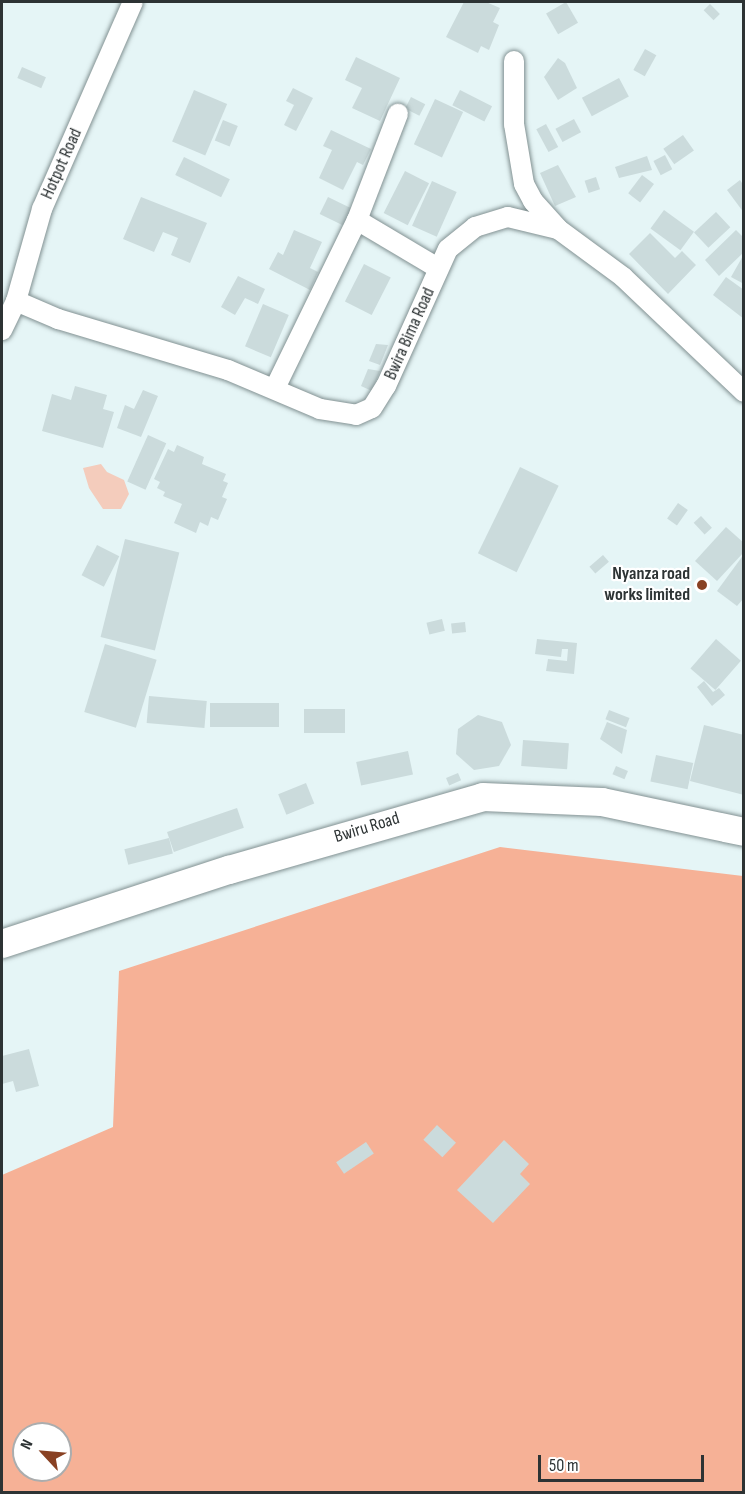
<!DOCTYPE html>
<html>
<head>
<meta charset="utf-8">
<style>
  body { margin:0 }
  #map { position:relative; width:745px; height:1494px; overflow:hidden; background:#e5f5f6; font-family:"Sofia Sans Condensed",sans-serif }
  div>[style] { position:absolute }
  .green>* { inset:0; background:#f6b196 }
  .water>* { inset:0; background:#f4ccbc }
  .building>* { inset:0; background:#cbdbdc; transform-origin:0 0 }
  .roads { filter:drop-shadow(0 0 2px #829192) drop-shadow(0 0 2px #829192) }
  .minor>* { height:20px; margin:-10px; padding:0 10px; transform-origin:10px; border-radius:10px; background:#fff }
  .secondary>* { height:28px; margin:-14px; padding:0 14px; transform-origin:14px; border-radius:14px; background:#fff }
  .dots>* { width:16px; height:16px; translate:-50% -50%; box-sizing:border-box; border:3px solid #fff; border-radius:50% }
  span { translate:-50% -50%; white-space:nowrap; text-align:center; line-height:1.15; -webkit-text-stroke:4.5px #fff; paint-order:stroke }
  .street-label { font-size:18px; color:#2d3334 }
  .poi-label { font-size:18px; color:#2d3334; font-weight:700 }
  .right { translate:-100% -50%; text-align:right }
  .frame { position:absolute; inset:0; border:3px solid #2d3334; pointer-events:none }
  .north { position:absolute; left:12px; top:1422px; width:60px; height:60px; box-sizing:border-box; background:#fff; border:2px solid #abadae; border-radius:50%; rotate:296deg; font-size:16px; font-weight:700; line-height:24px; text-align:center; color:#2d3334 }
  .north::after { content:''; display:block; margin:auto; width:21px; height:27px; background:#894123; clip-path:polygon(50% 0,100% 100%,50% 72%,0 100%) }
  .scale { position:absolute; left:538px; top:1455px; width:166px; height:27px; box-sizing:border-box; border:3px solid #2d3334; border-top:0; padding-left:8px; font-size:18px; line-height:21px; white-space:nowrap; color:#2d3334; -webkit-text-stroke:4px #fff; paint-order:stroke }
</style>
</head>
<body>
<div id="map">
  <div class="green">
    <i style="clip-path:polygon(evenodd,500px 847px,743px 876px,743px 1492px,2px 1492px,2px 1175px,113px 1127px,119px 971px,500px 847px,24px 1434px,60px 1434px,60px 1470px,24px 1470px,24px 1434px)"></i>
  </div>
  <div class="water">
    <i style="clip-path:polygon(101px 464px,107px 472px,124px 480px,129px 494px,121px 509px,103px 509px,89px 488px,83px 468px)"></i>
  </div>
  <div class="building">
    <i style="clip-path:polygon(464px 2px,486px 2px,500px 8px,493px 22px,499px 25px,489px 50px,481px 46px,478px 53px,446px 37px)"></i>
    <i style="left:566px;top:2px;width:24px;height:23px;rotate:60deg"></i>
    <i style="left:710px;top:4px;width:14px;height:9px;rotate:45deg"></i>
    <i style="left:645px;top:49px;width:13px;height:24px;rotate:29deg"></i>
    <i style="clip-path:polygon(356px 57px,400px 78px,380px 121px,352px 108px,362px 88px,345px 80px)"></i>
    <i style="clip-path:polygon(558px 58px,565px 63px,577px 88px,558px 100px,544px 77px)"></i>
    <i style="left:22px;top:67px;width:26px;height:12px;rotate:23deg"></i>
    <i style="left:619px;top:78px;width:21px;height:42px;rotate:62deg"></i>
    <i style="clip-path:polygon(293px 88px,313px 98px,296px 131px,284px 125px,294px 105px,286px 101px)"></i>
    <i style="left:194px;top:90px;width:36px;height:56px;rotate:23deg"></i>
    <i style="left:460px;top:90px;width:36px;height:17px;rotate:27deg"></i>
    <i style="left:411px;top:97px;width:16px;height:13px;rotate:27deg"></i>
    <i style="left:435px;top:99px;width:31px;height:50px;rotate:25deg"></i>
    <i style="left:574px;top:119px;width:15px;height:21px;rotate:62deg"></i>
    <i style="left:223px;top:120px;width:16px;height:22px;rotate:22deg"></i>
    <i style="left:546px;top:124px;width:26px;height:11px;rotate:62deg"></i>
    <i style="clip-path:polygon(331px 130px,371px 149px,363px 165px,357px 162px,343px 190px,319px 178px,332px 150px,323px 146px)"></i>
    <i style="left:683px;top:135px;width:19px;height:24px;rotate:55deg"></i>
    <i style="left:665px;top:155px;width:16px;height:13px;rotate:63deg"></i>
    <i style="clip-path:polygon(647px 156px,652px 170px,619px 178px,615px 167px)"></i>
    <i style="left:184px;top:157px;width:51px;height:20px;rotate:26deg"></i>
    <i style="clip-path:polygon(558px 165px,576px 197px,555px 206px,540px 173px)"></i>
    <i style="left:405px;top:171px;width:27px;height:47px;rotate:27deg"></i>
    <i style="left:642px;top:175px;width:15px;height:23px;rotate:37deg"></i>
    <i style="left:596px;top:177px;width:13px;height:12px;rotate:72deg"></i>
    <i style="clip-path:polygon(740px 180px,744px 186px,744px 213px,727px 190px)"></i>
    <i style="left:432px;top:181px;width:27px;height:49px;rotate:24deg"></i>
    <i style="clip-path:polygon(141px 197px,207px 223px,190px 263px,171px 255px,178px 238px,163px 232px,154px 252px,123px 239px)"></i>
    <i style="left:328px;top:197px;width:28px;height:19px;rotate:26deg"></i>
    <i style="left:664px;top:210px;width:37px;height:23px;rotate:36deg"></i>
    <i style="left:716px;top:212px;width:21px;height:30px;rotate:47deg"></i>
    <i style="clip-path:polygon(294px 230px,322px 242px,310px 268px,318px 272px,310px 290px,269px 269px,278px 252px,283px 255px)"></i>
    <i style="clip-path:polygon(736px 230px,744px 238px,744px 252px,719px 276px,705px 260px)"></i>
    <i style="clip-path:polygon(650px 233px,675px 258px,682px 251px,696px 265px,668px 294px,629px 254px)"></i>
    <i style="clip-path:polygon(744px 254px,744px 284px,731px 277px)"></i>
    <i style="left:364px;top:264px;width:30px;height:42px;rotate:27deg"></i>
    <i style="clip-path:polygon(238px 276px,265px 289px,258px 304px,245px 298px,235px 315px,221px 307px)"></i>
    <i style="clip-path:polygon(726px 277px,744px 290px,744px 319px,713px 295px)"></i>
    <i style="left:263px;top:304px;width:28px;height:46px;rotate:23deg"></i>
    <i style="clip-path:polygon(376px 344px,388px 345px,380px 365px,369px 361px)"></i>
    <i style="clip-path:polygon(368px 369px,380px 371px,372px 391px,361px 386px)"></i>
    <i style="clip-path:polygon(75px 386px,107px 395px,103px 409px,114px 412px,103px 448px,42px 431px,52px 394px,71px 400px)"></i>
    <i style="clip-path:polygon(143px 390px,158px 396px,141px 437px,117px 428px,125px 405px,134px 409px)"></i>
    <i style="left:148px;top:435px;width:20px;height:51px;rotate:24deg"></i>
    <i style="clip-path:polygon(177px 445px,204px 457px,202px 464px,226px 474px,223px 481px,228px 483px,222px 497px,227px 499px,218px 520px,211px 517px,208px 526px,200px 522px,196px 533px,174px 523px,182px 504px,163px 496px,165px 492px,157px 488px,160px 482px,154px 479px,168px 449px,174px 452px)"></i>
    <i style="left:520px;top:467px;width:43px;height:96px;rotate:26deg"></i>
    <i style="left:678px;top:503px;width:12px;height:19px;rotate:35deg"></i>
    <i style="left:701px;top:516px;width:16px;height:10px;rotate:47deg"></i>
    <i style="clip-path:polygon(726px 527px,744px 543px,744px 552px,717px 581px,695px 561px)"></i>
    <i style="left:125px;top:539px;width:56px;height:101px;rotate:14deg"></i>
    <i style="left:97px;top:545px;width:25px;height:34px;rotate:27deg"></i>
    <i style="clip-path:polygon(744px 554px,744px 598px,737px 606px,717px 591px)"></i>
    <i style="left:603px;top:555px;width:9px;height:18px;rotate:49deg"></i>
    <i style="left:442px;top:619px;width:12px;height:16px;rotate:76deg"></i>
    <i style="left:465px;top:622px;width:10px;height:14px;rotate:84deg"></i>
    <i style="clip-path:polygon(537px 639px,577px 643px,574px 674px,546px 671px,548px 659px,567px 661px,568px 649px,562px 649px,561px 657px,535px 654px)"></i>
    <i style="left:716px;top:639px;width:33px;height:39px;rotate:41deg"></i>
    <i style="left:105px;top:644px;width:54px;height:71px;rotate:17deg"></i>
    <i style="clip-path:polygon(704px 681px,713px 692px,719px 688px,725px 695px,712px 706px,697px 687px)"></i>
    <i style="left:149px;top:696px;width:58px;height:27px;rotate:5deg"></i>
    <i style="left:279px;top:703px;width:24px;height:69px;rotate:90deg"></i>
    <i style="left:304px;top:709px;width:41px;height:24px"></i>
    <i style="left:609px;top:710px;width:22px;height:10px;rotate:21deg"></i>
    <i style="clip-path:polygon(478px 715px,502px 722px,511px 745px,499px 766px,474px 770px,456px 754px,458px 729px)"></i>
    <i style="clip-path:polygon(607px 722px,627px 730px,622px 754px,600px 739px)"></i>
    <i style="clip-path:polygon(704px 725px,744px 735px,744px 795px,690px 781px)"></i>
    <i style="left:523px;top:740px;width:46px;height:26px;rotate:4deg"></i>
    <i style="left:408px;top:751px;width:24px;height:53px;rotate:78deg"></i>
    <i style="left:656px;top:755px;width:38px;height:27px;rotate:12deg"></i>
    <i style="left:616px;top:766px;width:13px;height:9px;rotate:23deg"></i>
    <i style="left:458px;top:773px;width:8px;height:13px;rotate:67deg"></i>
    <i style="left:306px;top:783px;width:22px;height:30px;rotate:68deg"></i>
    <i style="left:237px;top:808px;width:21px;height:74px;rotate:71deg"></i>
    <i style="left:169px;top:838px;width:16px;height:46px;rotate:76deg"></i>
    <i style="clip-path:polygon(29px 1049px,39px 1086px,16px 1092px,13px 1081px,2px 1084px,2px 1056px)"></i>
    <i style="left:437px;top:1125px;width:26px;height:20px;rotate:43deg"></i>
    <i style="clip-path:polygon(504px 1140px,529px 1164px,520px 1174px,530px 1184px,493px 1223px,457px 1190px)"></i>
    <i style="left:366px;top:1142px;width:14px;height:36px;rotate:56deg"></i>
  </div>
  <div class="roads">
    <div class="minor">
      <i style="left:514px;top:61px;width:63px;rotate:90deg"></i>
      <i style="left:514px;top:124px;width:61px;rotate:80.5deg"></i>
      <i style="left:524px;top:184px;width:19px;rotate:62deg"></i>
      <i style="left:533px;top:201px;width:38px;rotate:48deg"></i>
      <i style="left:357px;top:220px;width:94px;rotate:30.7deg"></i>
      <i style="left:16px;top:301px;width:46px;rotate:23.2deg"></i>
      <i style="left:58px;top:319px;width:177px;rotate:16.7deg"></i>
      <i style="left:228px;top:370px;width:100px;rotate:23deg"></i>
      <i style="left:320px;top:409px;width:36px;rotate:9deg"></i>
      <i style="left:356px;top:415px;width:17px;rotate:-24deg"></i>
      <i style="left:372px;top:408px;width:26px;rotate:-58deg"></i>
      <i style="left:386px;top:386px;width:150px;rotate:-65.7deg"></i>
      <i style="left:448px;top:249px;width:35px;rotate:-39deg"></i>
      <i style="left:475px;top:227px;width:34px;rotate:-17deg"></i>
      <i style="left:508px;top:217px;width:51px;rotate:13.5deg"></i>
      <i style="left:558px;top:229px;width:81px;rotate:36.4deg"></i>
      <i style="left:623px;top:277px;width:167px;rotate:43.5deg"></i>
      <i style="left:2px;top:330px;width:32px;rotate:-64deg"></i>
      <i style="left:16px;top:301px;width:96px;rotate:-74.2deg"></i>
      <i style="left:42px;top:209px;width:226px;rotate:-66.3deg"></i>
      <i style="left:275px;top:388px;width:187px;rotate:-64deg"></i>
      <i style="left:357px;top:220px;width:114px;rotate:-68.9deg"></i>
    </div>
    <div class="secondary">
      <i style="left:2px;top:944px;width:239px;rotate:-18.1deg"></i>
      <i style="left:229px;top:870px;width:264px;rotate:-16deg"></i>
      <i style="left:483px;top:797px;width:119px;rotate:2.4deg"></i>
      <i style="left:602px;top:802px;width:145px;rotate:11.9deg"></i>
    </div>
  </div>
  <div class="dots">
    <i style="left:702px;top:585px;background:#894123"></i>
  </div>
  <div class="street-label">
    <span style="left:62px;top:164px;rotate:-66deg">Hotpot Road</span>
    <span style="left:410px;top:334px;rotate:-66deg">Bwira Bima Road</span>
    <span style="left:367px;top:828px;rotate:-17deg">Bwiru Road</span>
  </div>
  <div class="poi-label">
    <span class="right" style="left:690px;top:585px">Nyanza road<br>works limited</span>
  </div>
  <div class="frame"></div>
  <div class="north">N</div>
  <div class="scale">50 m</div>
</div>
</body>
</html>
